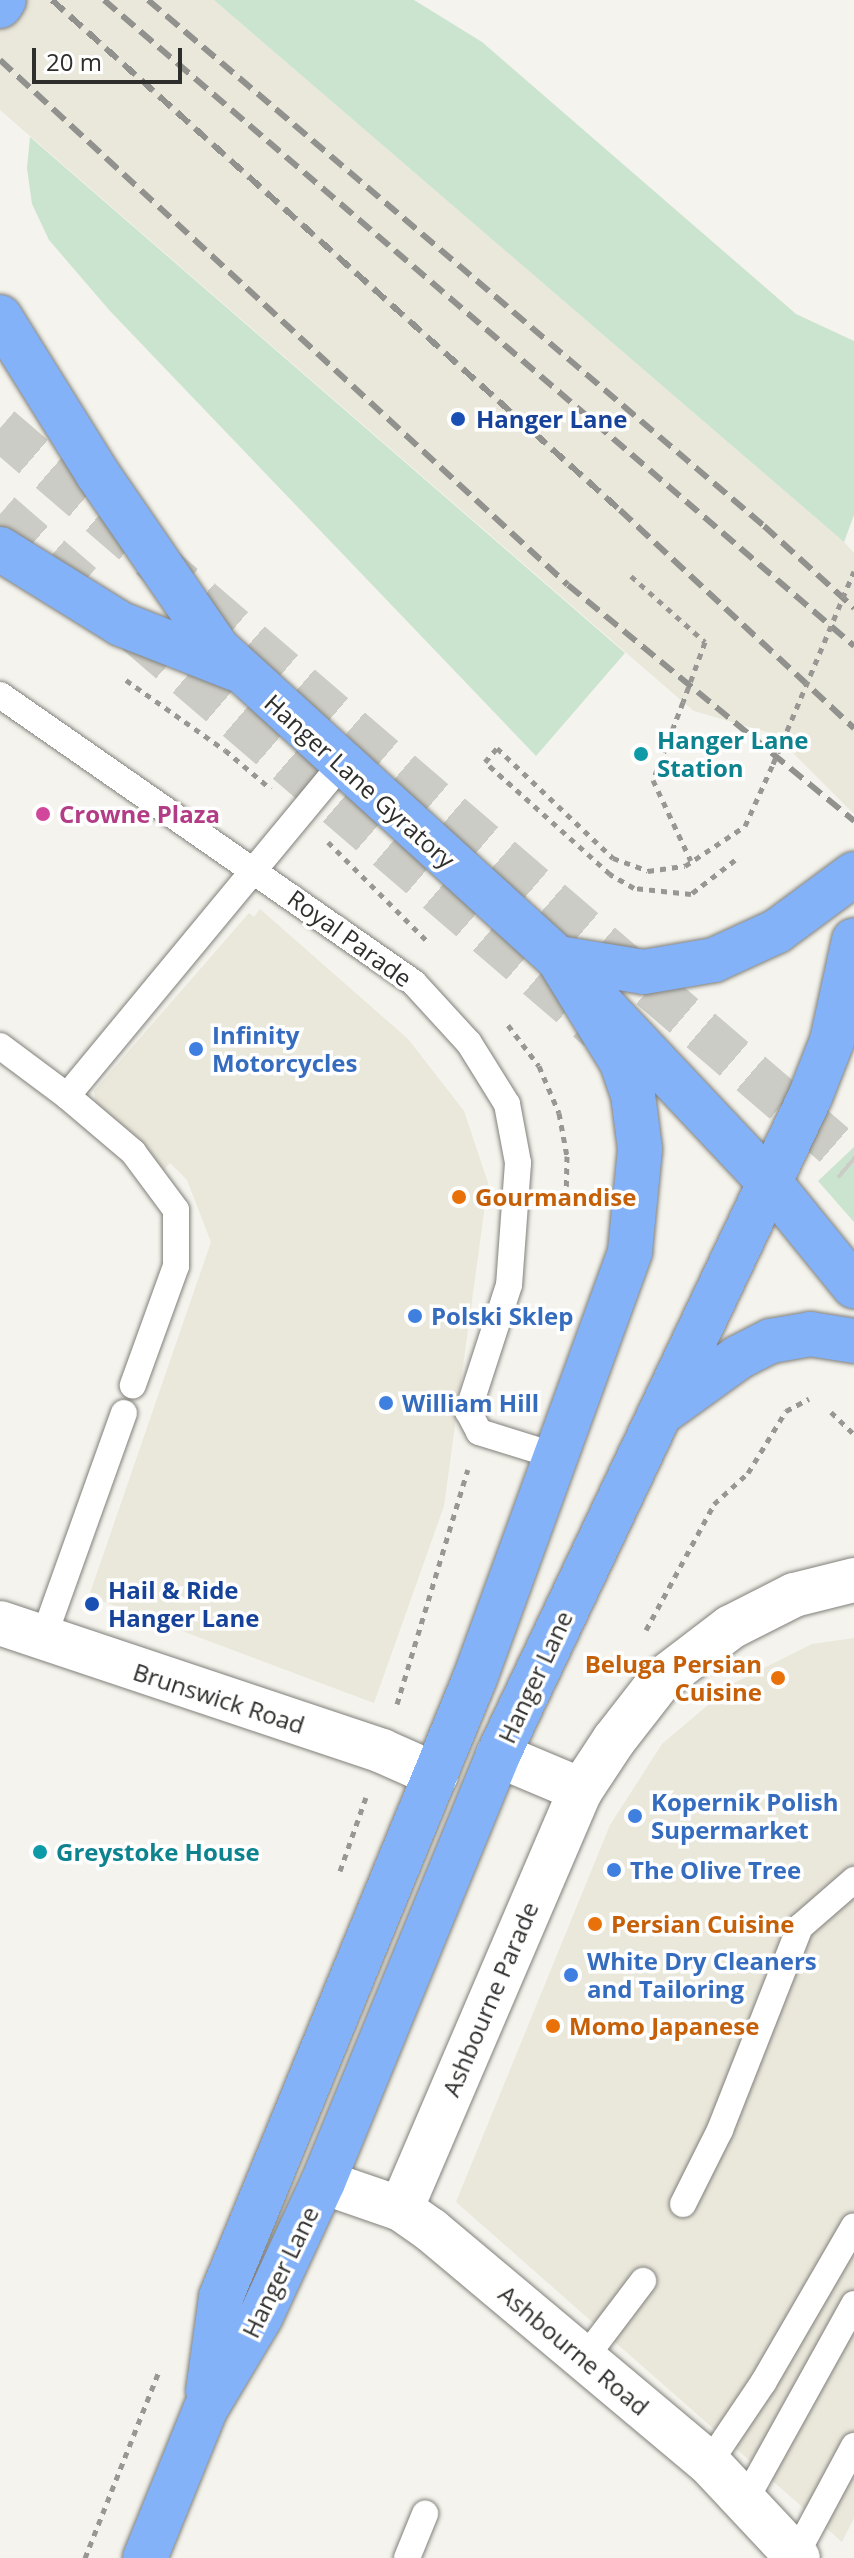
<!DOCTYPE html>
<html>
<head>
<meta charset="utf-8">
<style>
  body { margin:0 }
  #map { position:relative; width:854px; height:2558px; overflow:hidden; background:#f4f3ed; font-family:"Open Sans",sans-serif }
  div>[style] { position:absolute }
  .built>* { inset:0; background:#eae7db }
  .green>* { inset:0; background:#cbe4cf }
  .trunk-tunnel>* { height:44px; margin-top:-22px; transform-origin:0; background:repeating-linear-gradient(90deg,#ccccc6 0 44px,transparent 0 66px) }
  .path>* { height:5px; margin-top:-2.5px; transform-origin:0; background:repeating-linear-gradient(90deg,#989793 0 6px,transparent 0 12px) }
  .roads { filter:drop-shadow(0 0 2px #81807b) drop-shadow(0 0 2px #81807b) }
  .service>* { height:26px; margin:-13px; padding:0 13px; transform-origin:13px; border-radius:13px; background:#fff }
  .minor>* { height:44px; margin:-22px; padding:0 22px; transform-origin:22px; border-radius:22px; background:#fff }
  .tertiary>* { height:44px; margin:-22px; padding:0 22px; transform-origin:22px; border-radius:22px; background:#fff }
  .trunk>* { height:44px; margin:-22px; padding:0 22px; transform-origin:22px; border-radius:22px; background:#84b2f8 }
  .rail>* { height:6px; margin-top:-3px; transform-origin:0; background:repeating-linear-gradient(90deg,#91918d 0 16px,transparent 0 24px) }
  .path-bridge>* { height:5px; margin-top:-2.5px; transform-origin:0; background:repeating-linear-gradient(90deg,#989793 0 6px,transparent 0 12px) }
  .dots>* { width:22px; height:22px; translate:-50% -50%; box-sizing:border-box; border:4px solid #fff; border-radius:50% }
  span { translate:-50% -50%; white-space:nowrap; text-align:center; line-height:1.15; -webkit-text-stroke:7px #fff; paint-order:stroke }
  .transit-label { font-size:24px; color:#164399; font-weight:700 }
  .left { translate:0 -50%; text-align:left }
  .culture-label { font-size:24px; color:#0d838f; font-weight:700 }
  .street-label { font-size:24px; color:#2e2e2c }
  .hotel-label { font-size:24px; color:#b23c85; font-weight:700 }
  .shop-label { font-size:24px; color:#366cbe; font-weight:700 }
  .food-label { font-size:24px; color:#c56008; font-weight:700 }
  .right { translate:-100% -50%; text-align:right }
  .scale { position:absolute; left:32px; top:48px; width:150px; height:36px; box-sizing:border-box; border:4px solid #2e2e2c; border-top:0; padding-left:10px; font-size:24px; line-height:28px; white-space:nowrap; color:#2e2e2c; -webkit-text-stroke:6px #fff; paint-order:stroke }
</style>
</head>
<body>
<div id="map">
  <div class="built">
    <i style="clip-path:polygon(0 0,214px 0,844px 542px,854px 553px,854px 814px,774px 734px,694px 711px,683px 702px,0 110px)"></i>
    <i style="clip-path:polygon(260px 909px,408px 1039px,464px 1111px,488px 1183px,444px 1506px,374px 1703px,89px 1596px,211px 1242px,187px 1180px,170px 1163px,163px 1171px,97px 1112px,94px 1091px,249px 913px,254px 917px)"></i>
    <i style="clip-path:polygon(854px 1638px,854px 2518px,842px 2542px,456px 2202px,610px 1825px,662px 1744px,734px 1683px,812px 1644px)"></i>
  </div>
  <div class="green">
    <i style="clip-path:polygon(214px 0,414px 0,482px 42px,796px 314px,854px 341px,854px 515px,844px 542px)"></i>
    <i style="clip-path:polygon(30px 137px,625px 653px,536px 756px,110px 311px,49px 240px,32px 204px,27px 168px)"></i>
    <i style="clip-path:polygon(854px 1147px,854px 1222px,818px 1181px)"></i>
  </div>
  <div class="trunk-tunnel">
    <i style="left:0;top:428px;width:1126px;rotate:40.68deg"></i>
    <i style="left:0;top:514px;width:108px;rotate:40.9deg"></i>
    <i style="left:137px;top:633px;width:608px;rotate:40.66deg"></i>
  </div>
  <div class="path">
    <i style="left:126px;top:680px;width:121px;rotate:35.3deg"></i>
    <i style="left:225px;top:750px;width:60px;rotate:40.3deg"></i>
    <i style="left:683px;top:702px;width:84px;rotate:111deg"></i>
    <i style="left:653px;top:780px;width:89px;rotate:64.9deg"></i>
    <i style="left:328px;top:842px;width:139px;rotate:45deg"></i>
    <i style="left:735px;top:860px;width:56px;rotate:142.3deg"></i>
    <i style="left:691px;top:894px;width:57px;rotate:-174deg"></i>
    <i style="left:634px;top:888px;width:28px;rotate:-150deg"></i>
    <i style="left:610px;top:874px;width:168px;rotate:-138.1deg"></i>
    <i style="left:485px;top:762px;width:18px;rotate:-49deg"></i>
    <i style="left:497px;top:748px;width:160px;rotate:43.5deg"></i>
    <i style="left:613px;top:858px;width:37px;rotate:20deg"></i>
    <i style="left:648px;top:871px;width:37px;rotate:-8deg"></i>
    <i style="left:685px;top:866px;width:72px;rotate:-33.7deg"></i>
    <i style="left:745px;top:826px;width:68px;rotate:-65.7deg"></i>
    <i style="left:508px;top:1025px;width:51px;rotate:52.9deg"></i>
    <i style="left:539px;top:1066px;width:51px;rotate:66.9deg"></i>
    <i style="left:559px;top:1113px;width:44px;rotate:79.5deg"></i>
    <i style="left:567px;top:1156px;width:49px;rotate:91.2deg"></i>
    <i style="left:566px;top:1205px;width:14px;rotate:180deg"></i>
    <i style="left:831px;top:1412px;width:32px;rotate:44deg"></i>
    <i style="left:646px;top:1630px;width:143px;rotate:-61.6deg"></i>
    <i style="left:714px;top:1504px;width:46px;rotate:-42.4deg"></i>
    <i style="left:748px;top:1473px;width:73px;rotate:-58.5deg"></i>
    <i style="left:786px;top:1411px;width:26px;rotate:-28deg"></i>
    <i style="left:397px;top:1704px;width:245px;rotate:-73.2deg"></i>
    <i style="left:340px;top:1871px;width:78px;rotate:-70.6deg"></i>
    <i style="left:85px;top:2558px;width:203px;rotate:-68.4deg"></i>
  </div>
  <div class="roads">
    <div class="service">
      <i style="left:0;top:695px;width:504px;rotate:34.82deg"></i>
      <i style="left:414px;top:983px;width:81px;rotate:47.5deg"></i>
      <i style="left:469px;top:1043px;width:72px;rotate:58.1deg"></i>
      <i style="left:507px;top:1104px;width:60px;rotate:79.4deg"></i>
      <i style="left:518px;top:1163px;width:122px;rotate:94.2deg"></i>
      <i style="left:509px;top:1285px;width:133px;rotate:108deg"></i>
      <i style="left:468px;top:1411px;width:24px;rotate:62deg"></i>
      <i style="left:479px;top:1432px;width:77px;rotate:17.3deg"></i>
      <i style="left:0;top:1046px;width:84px;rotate:36.7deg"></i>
      <i style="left:67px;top:1096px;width:431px;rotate:-50.4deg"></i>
      <i style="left:67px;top:1096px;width:87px;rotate:40.3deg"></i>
      <i style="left:133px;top:1152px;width:72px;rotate:53.4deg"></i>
      <i style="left:176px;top:1210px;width:56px;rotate:90deg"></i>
      <i style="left:176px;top:1266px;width:127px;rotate:109.9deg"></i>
      <i style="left:43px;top:1639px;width:240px;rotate:-70.3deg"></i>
      <i style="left:683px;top:2204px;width:83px;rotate:-63.4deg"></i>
      <i style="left:720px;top:2130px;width:218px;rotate:-68.5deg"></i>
      <i style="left:800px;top:1927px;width:72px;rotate:-41deg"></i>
      <i style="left:584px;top:2359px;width:98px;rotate:-52.9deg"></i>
      <i style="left:709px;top:2463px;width:97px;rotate:-56deg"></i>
      <i style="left:763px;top:2383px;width:181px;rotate:-59.9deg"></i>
      <i style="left:746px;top:2499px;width:223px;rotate:-61deg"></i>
      <i style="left:795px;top:2556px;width:125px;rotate:-61.8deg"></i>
      <i style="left:407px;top:2558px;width:48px;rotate:-67.8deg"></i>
    </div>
    <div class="minor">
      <i style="left:498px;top:1755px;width:90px;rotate:22.9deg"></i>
      <i style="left:323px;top:2182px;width:83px;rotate:19.1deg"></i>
      <i style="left:401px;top:2209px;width:37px;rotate:35deg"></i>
      <i style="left:431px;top:2230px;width:363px;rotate:40deg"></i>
      <i style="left:709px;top:2463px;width:130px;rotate:46.9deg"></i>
      <i style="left:401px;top:2209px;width:456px;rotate:-66.8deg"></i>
      <i style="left:581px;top:1790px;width:60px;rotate:-56.6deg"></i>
      <i style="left:614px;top:1740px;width:75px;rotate:-52.1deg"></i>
      <i style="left:660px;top:1681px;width:89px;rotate:-37.3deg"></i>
      <i style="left:731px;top:1627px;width:71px;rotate:-26.9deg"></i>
      <i style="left:794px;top:1595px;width:62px;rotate:-14deg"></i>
    </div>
    <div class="tertiary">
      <i style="left:0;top:1623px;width:403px;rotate:18.5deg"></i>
      <i style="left:382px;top:1751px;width:59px;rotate:24deg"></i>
    </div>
    <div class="trunk">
      <i style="left:0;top:6px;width:7px;rotate:-56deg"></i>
      <i style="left:0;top:317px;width:184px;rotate:58.1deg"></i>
      <i style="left:97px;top:473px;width:214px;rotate:55.5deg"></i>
      <i style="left:218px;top:649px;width:459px;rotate:42.3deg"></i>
      <i style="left:558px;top:958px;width:311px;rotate:46.7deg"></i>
      <i style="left:771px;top:1184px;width:132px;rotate:50.9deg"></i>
      <i style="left:0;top:549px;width:142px;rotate:31.8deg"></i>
      <i style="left:121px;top:624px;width:123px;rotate:21.4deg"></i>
      <i style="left:558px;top:958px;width:87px;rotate:9.2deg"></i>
      <i style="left:644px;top:972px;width:71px;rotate:-9.7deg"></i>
      <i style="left:714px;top:960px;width:69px;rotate:-24.7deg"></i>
      <i style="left:777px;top:931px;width:96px;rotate:-36.5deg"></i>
      <i style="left:667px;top:1409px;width:89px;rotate:-35.8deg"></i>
      <i style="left:739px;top:1357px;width:36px;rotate:-27deg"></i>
      <i style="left:771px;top:1341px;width:40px;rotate:-10deg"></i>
      <i style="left:810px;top:1334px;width:45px;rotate:9deg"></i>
      <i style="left:208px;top:2391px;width:95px;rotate:-82.1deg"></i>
      <i style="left:221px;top:2297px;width:669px;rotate:-67.69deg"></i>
      <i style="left:475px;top:1678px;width:454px;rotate:-70deg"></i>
      <i style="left:630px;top:1251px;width:102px;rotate:-84.4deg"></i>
      <i style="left:640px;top:1149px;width:54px;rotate:-97.4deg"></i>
      <i style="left:633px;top:1095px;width:36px;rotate:-109deg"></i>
      <i style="left:621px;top:1061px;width:121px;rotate:-121.5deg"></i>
      <i style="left:145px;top:2558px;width:160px;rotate:-67.9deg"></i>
      <i style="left:205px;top:2410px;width:109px;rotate:-59.2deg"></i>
      <i style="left:261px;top:2316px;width:148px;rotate:-65.2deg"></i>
      <i style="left:323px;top:2182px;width:461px;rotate:-67.7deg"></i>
      <i style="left:498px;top:1755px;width:728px;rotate:-64.63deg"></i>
      <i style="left:810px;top:1097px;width:60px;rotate:-68.6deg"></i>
      <i style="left:832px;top:1041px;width:103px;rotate:-77.7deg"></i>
    </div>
  </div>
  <div class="rail">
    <i style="left:52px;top:0;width:763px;rotate:41.92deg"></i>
    <i style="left:620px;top:510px;width:320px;rotate:43deg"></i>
    <i style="left:104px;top:0;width:990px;rotate:40.74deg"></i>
    <i style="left:148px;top:0;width:810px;rotate:40.49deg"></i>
    <i style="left:764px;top:526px;width:122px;rotate:42.3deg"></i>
    <i style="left:0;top:60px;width:773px;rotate:42.75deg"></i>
    <i style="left:568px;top:585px;width:371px;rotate:39.5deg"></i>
  </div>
  <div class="path-bridge">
    <i style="left:631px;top:576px;width:99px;rotate:41.7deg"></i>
    <i style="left:705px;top:642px;width:64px;rotate:110.1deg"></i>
    <i style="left:773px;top:764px;width:209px;rotate:-67.2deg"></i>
  </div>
  <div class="dots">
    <i style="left:458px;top:419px;background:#1a4fb4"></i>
    <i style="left:641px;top:754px;background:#0f9aa8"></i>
    <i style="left:43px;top:814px;background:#d1479c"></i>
    <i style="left:196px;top:1049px;background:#3f7fe0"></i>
    <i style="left:459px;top:1197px;background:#e8710a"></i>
    <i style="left:415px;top:1316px;background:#3f7fe0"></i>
    <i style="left:386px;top:1403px;background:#3f7fe0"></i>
    <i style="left:92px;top:1604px;background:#1a4fb4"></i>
    <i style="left:778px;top:1678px;background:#e8710a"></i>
    <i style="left:635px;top:1816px;background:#3f7fe0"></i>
    <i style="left:40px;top:1852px;background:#0f9aa8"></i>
    <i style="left:614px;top:1870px;background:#3f7fe0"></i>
    <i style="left:595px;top:1924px;background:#e8710a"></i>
    <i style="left:571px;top:1975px;background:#3f7fe0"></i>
    <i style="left:553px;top:2026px;background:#e8710a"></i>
  </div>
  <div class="transit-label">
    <span class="left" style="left:476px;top:419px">Hanger Lane</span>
    <span class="left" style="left:108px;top:1604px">Hail &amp; Ride<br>Hanger Lane</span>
  </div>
  <div class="culture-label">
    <span class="left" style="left:657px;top:754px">Hanger Lane<br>Station</span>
    <span class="left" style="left:56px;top:1852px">Greystoke House</span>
  </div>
  <div class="street-label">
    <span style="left:360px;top:781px;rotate:42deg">Hanger Lane Gyratory</span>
    <span style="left:350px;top:938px;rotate:36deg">Royal Parade</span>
    <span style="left:535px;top:1677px;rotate:-65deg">Hanger Lane</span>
    <span style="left:219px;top:1698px;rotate:18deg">Brunswick Road</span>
    <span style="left:490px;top:1999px;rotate:-67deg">Ashbourne Parade</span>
    <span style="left:280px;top:2272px;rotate:-64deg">Hanger Lane</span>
    <span style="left:574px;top:2350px;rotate:40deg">Ashbourne Road</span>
  </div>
  <div class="hotel-label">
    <span class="left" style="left:59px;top:814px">Crowne Plaza</span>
  </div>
  <div class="shop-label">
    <span class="left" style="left:212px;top:1049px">Infinity<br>Motorcycles</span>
    <span class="left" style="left:431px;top:1316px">Polski Sklep</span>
    <span class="left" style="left:402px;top:1403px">William Hill</span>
    <span class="left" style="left:651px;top:1816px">Kopernik Polish<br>Supermarket</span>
    <span class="left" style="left:630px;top:1870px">The Olive Tree</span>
    <span class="left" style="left:587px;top:1975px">White Dry Cleaners<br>and Tailoring</span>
  </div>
  <div class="food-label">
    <span class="left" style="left:475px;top:1197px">Gourmandise</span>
    <span class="right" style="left:762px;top:1678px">Beluga Persian<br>Cuisine</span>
    <span class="left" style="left:611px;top:1924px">Persian Cuisine</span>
    <span class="left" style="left:569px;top:2026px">Momo Japanese</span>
  </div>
  <div class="scale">20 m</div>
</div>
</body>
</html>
